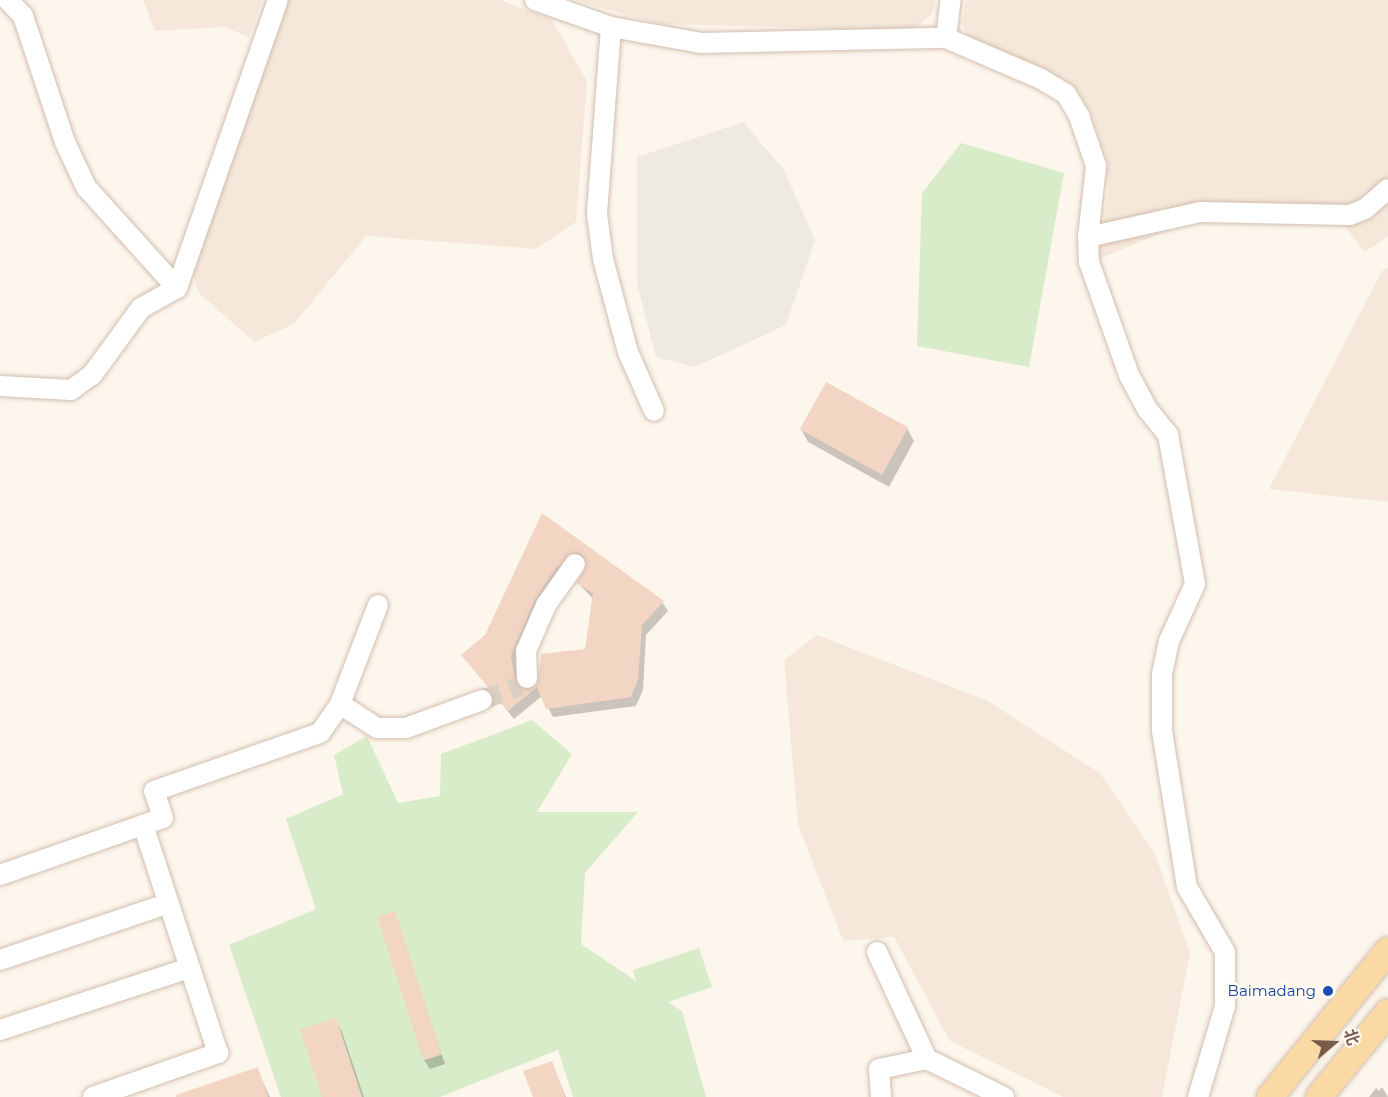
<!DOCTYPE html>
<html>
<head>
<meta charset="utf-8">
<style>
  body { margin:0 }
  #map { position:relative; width:1388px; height:1097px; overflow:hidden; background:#fdf6ec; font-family:Montserrat,"Noto Sans SC",sans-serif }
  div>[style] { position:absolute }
  .residential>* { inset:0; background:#f5e8da }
  .industrial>* { inset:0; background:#efe9e4 }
  .green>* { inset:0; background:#d8ecc9 }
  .shadow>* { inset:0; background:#0003 }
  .building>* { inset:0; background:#f3d5c3; transform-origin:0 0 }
  .minor-tunnel>* { height:20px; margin-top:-10px; transform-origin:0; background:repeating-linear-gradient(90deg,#dcd0c4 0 20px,transparent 0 30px) }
  .roads { filter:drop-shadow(0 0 2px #d1beb0) drop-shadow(0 0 2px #d1beb0) }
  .minor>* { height:20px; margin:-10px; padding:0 10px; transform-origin:10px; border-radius:10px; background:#fff }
  .major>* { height:26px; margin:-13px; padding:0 13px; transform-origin:13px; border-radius:13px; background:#fbd9a5 }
  .dots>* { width:16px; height:16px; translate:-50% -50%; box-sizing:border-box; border:3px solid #fffaf3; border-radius:50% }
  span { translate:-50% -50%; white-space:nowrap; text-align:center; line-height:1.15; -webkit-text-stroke:6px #fffaf3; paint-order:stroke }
  .transit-label { font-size:15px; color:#164399 }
  .right { translate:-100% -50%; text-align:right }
  .north { position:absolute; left:1304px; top:1013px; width:60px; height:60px; -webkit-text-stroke:4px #fffaf3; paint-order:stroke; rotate:71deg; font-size:16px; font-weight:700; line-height:24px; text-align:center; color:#7a5c4d }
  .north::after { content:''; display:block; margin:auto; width:21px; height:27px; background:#7a5c4d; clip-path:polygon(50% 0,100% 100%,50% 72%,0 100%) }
</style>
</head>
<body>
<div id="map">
  <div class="residential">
    <i style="clip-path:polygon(143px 0,262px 0,249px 37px,224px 27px,155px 31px)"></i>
    <i style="clip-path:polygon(287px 0,501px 0,552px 20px,587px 81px,576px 222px,536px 249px,366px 236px,294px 324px,254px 342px,199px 293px,190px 268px)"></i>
    <i style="clip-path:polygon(574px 0,936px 0,932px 14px,913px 30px,660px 24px)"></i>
    <i style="clip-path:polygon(966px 0,1388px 0,1388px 236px,1365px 252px,1344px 226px,1282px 220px,1203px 221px,1179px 226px,1098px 259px,1108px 194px,1107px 161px,1090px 111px,1073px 88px,1047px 69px,973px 45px,962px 24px)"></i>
    <i style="clip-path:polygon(1388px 267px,1388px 502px,1269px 489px,1382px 271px)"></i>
    <i style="clip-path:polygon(817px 635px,986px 700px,1100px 773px,1155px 854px,1190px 953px,1162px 1097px,1063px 1097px,950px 1041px,894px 937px,843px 941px,798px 824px,784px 660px)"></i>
  </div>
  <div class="industrial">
    <i style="clip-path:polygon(743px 122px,784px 170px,815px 240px,786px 325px,695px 367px,656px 357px,637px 284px,637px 157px)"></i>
  </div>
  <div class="green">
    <i style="clip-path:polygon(961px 143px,1064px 173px,1029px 367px,917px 346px,922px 193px)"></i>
    <i style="clip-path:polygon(532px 720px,572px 754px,537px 812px,638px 812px,585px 873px,581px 944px,636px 981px,633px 970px,699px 948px,712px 987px,668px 1002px,682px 1011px,706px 1097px,573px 1097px,558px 1050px,440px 1097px,281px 1097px,229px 945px,316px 909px,286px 819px,343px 794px,334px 755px,367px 736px,398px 803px,440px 796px,441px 754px)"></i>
  </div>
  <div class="shadow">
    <i style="clip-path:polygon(907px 428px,914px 441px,889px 487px,808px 442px,801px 429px)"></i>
    <i style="clip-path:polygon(evenodd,543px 515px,662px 602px,668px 611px,646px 635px,643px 690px,636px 706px,553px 717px,542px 696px,514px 719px,463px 655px,486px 636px,543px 515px,587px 563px,578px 583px,593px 599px,587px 650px,528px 692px,523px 690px,516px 666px,540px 610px,571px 566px,587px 563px)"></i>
    <i style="clip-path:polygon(394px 913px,445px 1064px,430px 1069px,424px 1060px)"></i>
    <i style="clip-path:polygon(335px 1019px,342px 1032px,364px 1097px,324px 1097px)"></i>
    <i style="clip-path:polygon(552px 1063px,566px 1097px,534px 1097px)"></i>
    <i style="clip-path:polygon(257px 1069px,270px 1097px,177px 1097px,176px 1096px)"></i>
    <i style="clip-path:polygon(1382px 1087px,1388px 1097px,1369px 1097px,1376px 1088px,1379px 1091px)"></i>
  </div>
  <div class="building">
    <i style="left:826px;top:382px;width:94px;height:54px;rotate:29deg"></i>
    <i style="clip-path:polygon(evenodd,542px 513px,664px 601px,642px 625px,638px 680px,631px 697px,546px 709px,537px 687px,508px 711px,461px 655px,485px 635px,542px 513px,576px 552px,582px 555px,587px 565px,576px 583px,593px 593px,585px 649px,541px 654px,537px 684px,522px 689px,515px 679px,511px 656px,515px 646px,535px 600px,555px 569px,576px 552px)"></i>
    <i style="left:395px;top:911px;width:151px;height:19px;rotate:72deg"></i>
    <i style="clip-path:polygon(336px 1018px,362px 1097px,322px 1097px,300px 1030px)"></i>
    <i style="clip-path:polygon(552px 1061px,565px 1097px,533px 1097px,523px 1071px)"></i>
    <i style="clip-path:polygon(258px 1067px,268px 1097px,177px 1097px,176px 1095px)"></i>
  </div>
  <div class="minor-tunnel">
    <i style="left:482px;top:700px;width:41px;rotate:-19.7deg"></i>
    <i style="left:521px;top:686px;width:10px;rotate:-53deg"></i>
  </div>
  <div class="roads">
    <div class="minor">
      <i style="left:8px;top:0;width:22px;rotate:47deg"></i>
      <i style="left:23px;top:16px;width:133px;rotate:71.6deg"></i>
      <i style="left:65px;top:142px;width:50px;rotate:65deg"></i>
      <i style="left:86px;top:187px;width:136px;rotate:48deg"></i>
      <i style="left:535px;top:0;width:81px;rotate:19.6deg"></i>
      <i style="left:611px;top:27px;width:91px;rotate:10.1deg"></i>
      <i style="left:701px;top:43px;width:245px;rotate:-1.2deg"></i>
      <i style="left:946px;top:38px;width:103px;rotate:23.3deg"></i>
      <i style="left:1041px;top:79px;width:29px;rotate:31deg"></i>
      <i style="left:1066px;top:94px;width:26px;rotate:59deg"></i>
      <i style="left:1079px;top:116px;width:53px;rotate:71.2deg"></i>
      <i style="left:1096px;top:166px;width:71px;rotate:96.4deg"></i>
      <i style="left:1088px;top:237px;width:25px;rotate:88deg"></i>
      <i style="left:1089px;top:262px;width:120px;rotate:70.5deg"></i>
      <i style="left:1129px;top:375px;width:40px;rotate:62deg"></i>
      <i style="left:1148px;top:410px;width:32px;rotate:51deg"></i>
      <i style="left:1168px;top:435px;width:151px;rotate:79.7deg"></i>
      <i style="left:1195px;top:584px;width:63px;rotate:114.5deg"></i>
      <i style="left:1169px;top:641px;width:34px;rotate:102deg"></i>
      <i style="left:1162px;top:674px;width:57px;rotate:90deg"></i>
      <i style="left:1162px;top:731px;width:158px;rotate:80.9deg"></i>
      <i style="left:1187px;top:887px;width:75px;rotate:59.7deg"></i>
      <i style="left:1225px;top:952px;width:54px;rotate:90deg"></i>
      <i style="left:1225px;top:1006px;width:95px;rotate:106.5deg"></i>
      <i style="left:611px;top:27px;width:188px;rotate:94.3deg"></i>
      <i style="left:597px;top:214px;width:45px;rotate:82.4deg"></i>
      <i style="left:603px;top:259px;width:96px;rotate:75deg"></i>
      <i style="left:628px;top:352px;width:64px;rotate:66.2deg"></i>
      <i style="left:946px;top:38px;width:38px;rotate:-83deg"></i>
      <i style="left:1088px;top:237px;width:115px;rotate:-12.6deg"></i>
      <i style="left:1200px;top:212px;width:150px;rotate:1.1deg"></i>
      <i style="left:1350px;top:215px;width:16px;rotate:-22deg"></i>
      <i style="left:1365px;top:209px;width:30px;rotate:-41deg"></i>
      <i style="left:0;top:386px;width:71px;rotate:3.2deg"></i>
      <i style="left:71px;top:390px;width:26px;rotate:-36deg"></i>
      <i style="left:92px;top:375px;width:83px;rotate:-53.8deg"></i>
      <i style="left:141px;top:308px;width:41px;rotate:-29.1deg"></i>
      <i style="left:177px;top:288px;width:305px;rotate:-70.7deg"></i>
      <i style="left:527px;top:678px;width:27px;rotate:-92deg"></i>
      <i style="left:526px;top:651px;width:50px;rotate:-66.5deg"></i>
      <i style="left:546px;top:605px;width:50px;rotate:-54.7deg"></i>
      <i style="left:340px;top:704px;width:44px;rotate:33deg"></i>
      <i style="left:377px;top:728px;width:29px"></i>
      <i style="left:406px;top:728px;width:81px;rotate:-20.2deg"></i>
      <i style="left:0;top:875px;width:151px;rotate:-19.3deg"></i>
      <i style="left:877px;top:952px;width:118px;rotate:65deg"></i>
      <i style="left:927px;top:1059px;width:86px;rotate:26.3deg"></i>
      <i style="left:0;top:960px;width:178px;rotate:-18.6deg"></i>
      <i style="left:0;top:1030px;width:200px;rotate:-18.1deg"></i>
      <i style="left:93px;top:1097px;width:133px;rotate:-19.4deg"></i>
      <i style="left:218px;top:1053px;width:240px;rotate:-108.2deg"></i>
      <i style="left:143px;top:825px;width:21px;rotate:-19deg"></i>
      <i style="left:163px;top:818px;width:28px;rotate:-108deg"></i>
      <i style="left:154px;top:791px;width:176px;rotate:-19.3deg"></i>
      <i style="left:320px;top:733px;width:35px;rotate:-55deg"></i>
      <i style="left:340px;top:704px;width:106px;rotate:-69deg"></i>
      <i style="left:881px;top:1097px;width:28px;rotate:-94deg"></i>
      <i style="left:879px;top:1069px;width:49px;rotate:-11.8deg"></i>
    </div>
    <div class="major">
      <i style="left:1270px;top:1097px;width:188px;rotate:-51.1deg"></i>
      <i style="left:1319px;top:1097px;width:109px;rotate:-50.9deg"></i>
    </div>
  </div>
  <div class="dots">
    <i style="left:1328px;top:991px;background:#1a4fb4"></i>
  </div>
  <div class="transit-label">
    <span class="right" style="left:1316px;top:991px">Baimadang</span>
  </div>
  <div class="north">北</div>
</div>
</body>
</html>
